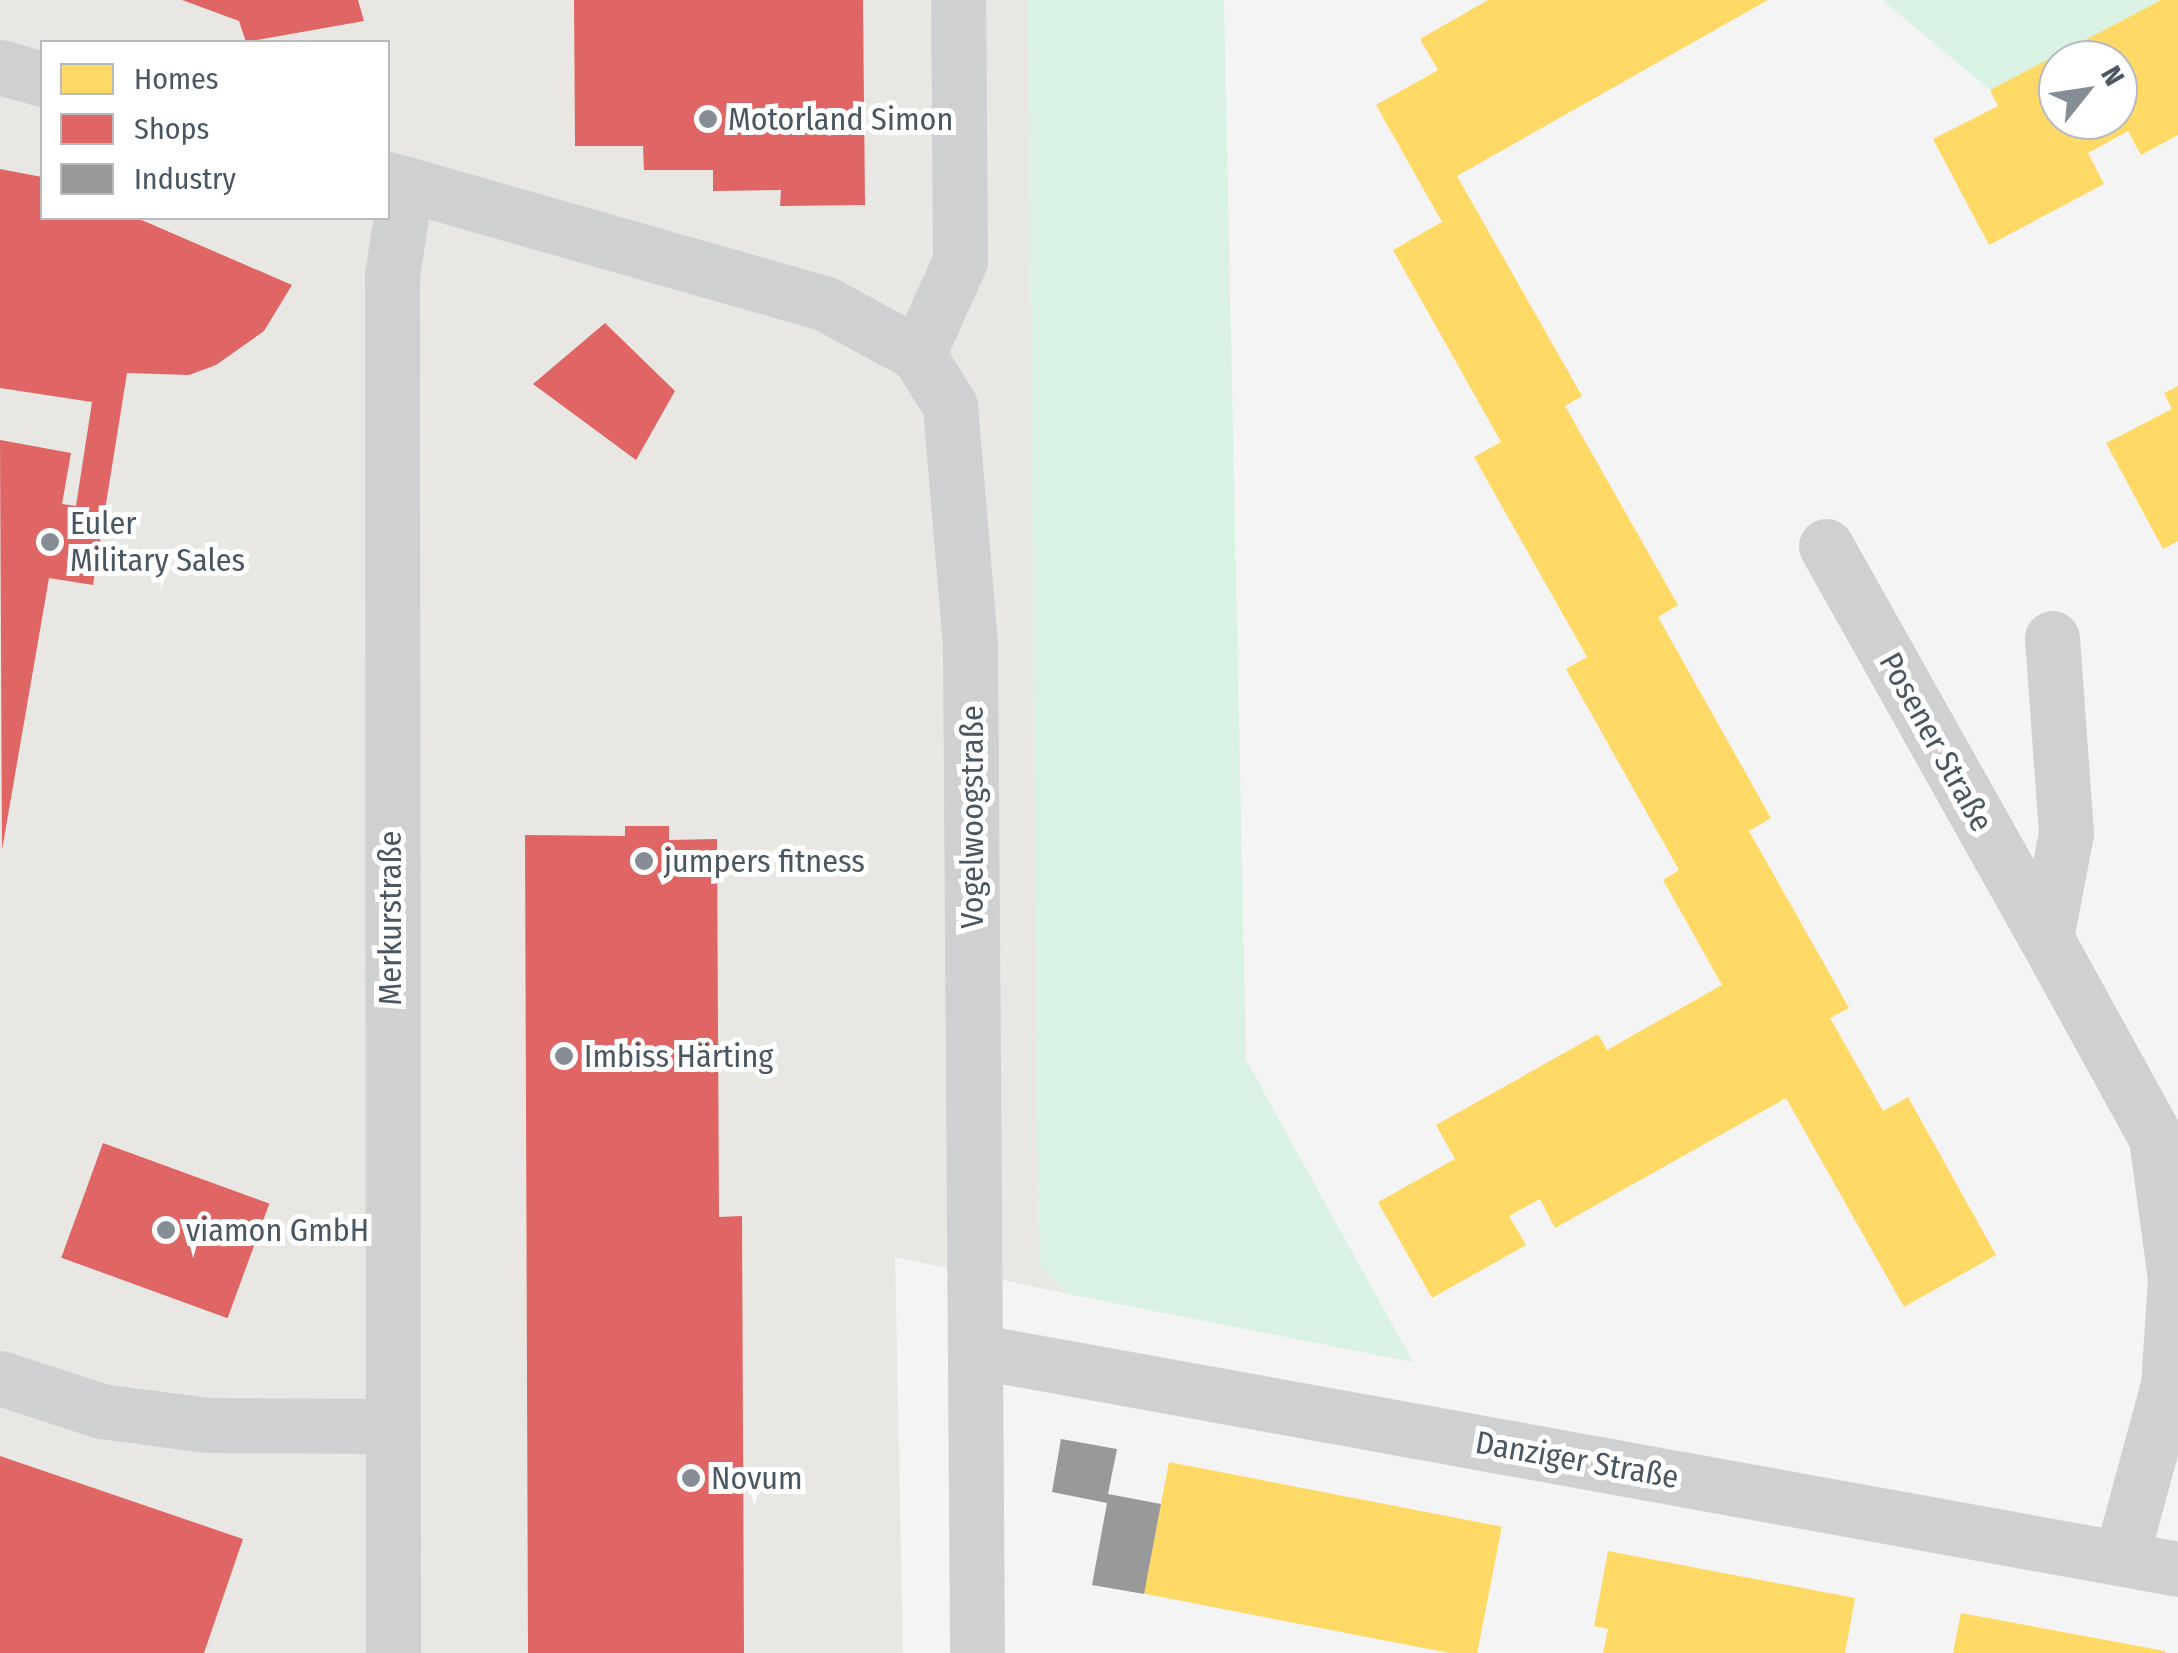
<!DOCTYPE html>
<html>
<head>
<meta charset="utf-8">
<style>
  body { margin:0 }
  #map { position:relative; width:2178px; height:1653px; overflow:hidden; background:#f4f4f4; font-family:"Fira Sans Condensed",sans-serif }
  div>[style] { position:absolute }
  .commercial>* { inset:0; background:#e8e7e3 }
  .green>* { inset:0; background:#d9f2e3 }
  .homes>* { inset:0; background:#ffd966; transform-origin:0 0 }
  .shops>* { inset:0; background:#e06666; transform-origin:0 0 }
  .industry>* { inset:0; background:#999 }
  .minor>* { height:55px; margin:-27.5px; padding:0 27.5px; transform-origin:27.5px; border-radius:27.5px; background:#ced0d2 }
  .dots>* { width:28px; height:28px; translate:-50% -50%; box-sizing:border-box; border:5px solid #fff; border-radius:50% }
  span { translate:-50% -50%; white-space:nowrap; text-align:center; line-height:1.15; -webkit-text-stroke:10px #fff; paint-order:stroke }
  .poi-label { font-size:32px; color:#4a5661 }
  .left { translate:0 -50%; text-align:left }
  .street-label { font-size:32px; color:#4a5661 }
  .legend { position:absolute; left:40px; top:40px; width:350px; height:180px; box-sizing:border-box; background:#fff; border:2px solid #b7bbc0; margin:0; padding:12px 18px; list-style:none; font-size:30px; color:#4a5661 }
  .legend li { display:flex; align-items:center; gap:20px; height:50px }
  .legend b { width:50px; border:2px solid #b7bbc0 }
  .north { position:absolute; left:2038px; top:40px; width:100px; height:100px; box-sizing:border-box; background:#fff; border:2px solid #b7bbc0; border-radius:50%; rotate:60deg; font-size:28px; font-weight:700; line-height:40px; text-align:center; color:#4a5661 }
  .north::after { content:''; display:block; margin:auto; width:35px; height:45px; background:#868d94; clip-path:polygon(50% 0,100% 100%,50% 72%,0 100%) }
</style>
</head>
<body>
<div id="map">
  <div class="commercial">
    <i style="clip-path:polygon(evenodd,0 0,1028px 0,1039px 1264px,1068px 1294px,895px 1257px,903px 1653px,0 1653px,0 0,42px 42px,388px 42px,388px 218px,42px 218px,42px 42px)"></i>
  </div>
  <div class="green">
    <i style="clip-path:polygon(1028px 0,1224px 0,1246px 1060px,1413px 1362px,1068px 1294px,1039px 1264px)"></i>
    <i style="clip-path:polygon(1882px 0,2161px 0,1990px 90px)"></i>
  </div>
  <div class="homes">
    <i style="clip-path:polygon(1488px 0,1768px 0,1457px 176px,1582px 396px,1565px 406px,1678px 605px,1658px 617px,1771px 818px,1749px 831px,1849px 1008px,1830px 1018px,1883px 1111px,1908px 1097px,1996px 1255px,1904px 1307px,1786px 1098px,1555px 1228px,1540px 1199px,1509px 1216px,1526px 1245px,1432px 1298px,1378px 1202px,1455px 1159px,1436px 1125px,1598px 1034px,1607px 1050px,1722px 985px,1663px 880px,1679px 870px,1566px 669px,1587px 657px,1474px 457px,1501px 442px,1393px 250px,1442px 222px,1376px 105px,1438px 70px,1420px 39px)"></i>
    <i style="clip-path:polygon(evenodd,2161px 0,2178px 0,2178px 135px,2141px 155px,2128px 131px,2088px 153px,2104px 184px,1989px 245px,1933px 139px,1998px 106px,1990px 90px,2161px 0,2058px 60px,2118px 60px,2118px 120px,2058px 120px,2058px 60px)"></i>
    <i style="clip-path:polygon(2178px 386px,2178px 541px,2163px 549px,2106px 443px,2172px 409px,2164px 393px)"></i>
    <i style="left:1169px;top:1462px;width:339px;height:134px;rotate:11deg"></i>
    <i style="clip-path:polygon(1608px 1551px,1855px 1598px,1845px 1653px,1603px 1653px,1608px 1629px,1594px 1626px)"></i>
    <i style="clip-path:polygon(1961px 1613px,2165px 1651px,2165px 1653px,1953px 1653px)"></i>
  </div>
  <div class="shops">
    <i style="clip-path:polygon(182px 0,358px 0,364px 21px,246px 42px,239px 21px)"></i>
    <i style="clip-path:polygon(574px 0,863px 0,865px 205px,780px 206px,781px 190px,713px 191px,713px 170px,644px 170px,643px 146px,575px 146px)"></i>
    <i style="clip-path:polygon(0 169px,42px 177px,42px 218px,137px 218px,292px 285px,264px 331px,216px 365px,189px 375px,127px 373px,93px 585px,49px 578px,2px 850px,0 440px,71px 453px,62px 504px,76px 506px,92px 402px,0 388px)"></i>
    <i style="clip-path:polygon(605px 323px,675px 391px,636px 460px,533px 384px)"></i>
    <i style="clip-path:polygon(625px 826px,669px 826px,669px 840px,717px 839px,719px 1217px,742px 1216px,744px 1653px,528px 1653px,525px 835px,625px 836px)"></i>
    <i style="left:103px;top:1143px;width:177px;height:122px;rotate:20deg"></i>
    <i style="clip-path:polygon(0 1456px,243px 1539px,204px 1653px,0 1653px)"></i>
  </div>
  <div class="industry">
    <i style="clip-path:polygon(1061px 1439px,1117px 1449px,1108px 1494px,1161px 1504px,1144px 1594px,1092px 1585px,1107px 1503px,1052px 1492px)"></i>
  </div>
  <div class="minor">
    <i style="left:0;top:67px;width:44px;rotate:15.9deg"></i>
    <i style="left:388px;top:179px;width:455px;rotate:15.9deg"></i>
    <i style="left:826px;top:304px;width:105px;rotate:28.5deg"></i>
    <i style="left:918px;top:354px;width:61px;rotate:58.4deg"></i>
    <i style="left:950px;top:406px;width:241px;rotate:85.2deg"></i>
    <i style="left:970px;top:646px;width:1007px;rotate:89.6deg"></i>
    <i style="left:918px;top:354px;width:102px;rotate:-65.7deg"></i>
    <i style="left:960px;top:261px;width:261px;rotate:-90.4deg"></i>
    <i style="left:1826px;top:546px;width:450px;rotate:60.7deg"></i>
    <i style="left:2052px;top:638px;width:196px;rotate:85.9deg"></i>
    <i style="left:2066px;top:833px;width:107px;rotate:100.8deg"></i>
    <i style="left:2046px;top:938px;width:228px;rotate:61.2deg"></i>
    <i style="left:2156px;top:1138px;width:141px;rotate:82.3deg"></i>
    <i style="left:2175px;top:1278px;width:107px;rotate:93.7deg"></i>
    <i style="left:2168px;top:1385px;width:179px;rotate:105.2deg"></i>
    <i style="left:975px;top:1351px;width:1223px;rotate:10.27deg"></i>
    <i style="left:0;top:1378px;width:106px;rotate:18.1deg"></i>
    <i style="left:101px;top:1411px;width:107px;rotate:7.5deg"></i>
    <i style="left:207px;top:1425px;width:185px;rotate:0.3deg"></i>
    <i style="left:393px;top:1653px;width:1378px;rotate:-90.04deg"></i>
    <i style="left:392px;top:275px;width:92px;rotate:-81.3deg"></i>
  </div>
  <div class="dots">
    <i style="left:708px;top:119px;background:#868d94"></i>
    <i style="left:50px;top:542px;background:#868d94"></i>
    <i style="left:644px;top:861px;background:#868d94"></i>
    <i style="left:564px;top:1056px;background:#868d94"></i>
    <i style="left:166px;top:1230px;background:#868d94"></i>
    <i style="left:691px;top:1478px;background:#868d94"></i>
  </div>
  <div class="poi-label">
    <span class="left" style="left:728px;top:119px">Motorland Simon</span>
    <span class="left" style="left:70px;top:542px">Euler<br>Military Sales</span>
    <span class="left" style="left:664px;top:861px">jumpers fitness</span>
    <span class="left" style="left:584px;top:1056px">Imbiss Härting</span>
    <span class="left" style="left:186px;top:1230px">viamon GmbH</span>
    <span class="left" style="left:711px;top:1478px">Novum</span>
  </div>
  <div class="street-label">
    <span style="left:1936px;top:742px;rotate:61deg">Posener Straße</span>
    <span style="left:972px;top:817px;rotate:-90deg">Vogelwoogstraße</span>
    <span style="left:390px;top:918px;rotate:-90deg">Merkurstraße</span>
    <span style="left:1577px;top:1460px;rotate:10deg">Danziger Straße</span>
  </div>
  <ul class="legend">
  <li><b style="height:28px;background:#ffd966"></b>Homes</li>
  <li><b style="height:28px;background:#e06666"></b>Shops</li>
  <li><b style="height:28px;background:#999"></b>Industry</li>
  </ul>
  <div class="north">N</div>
</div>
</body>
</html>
